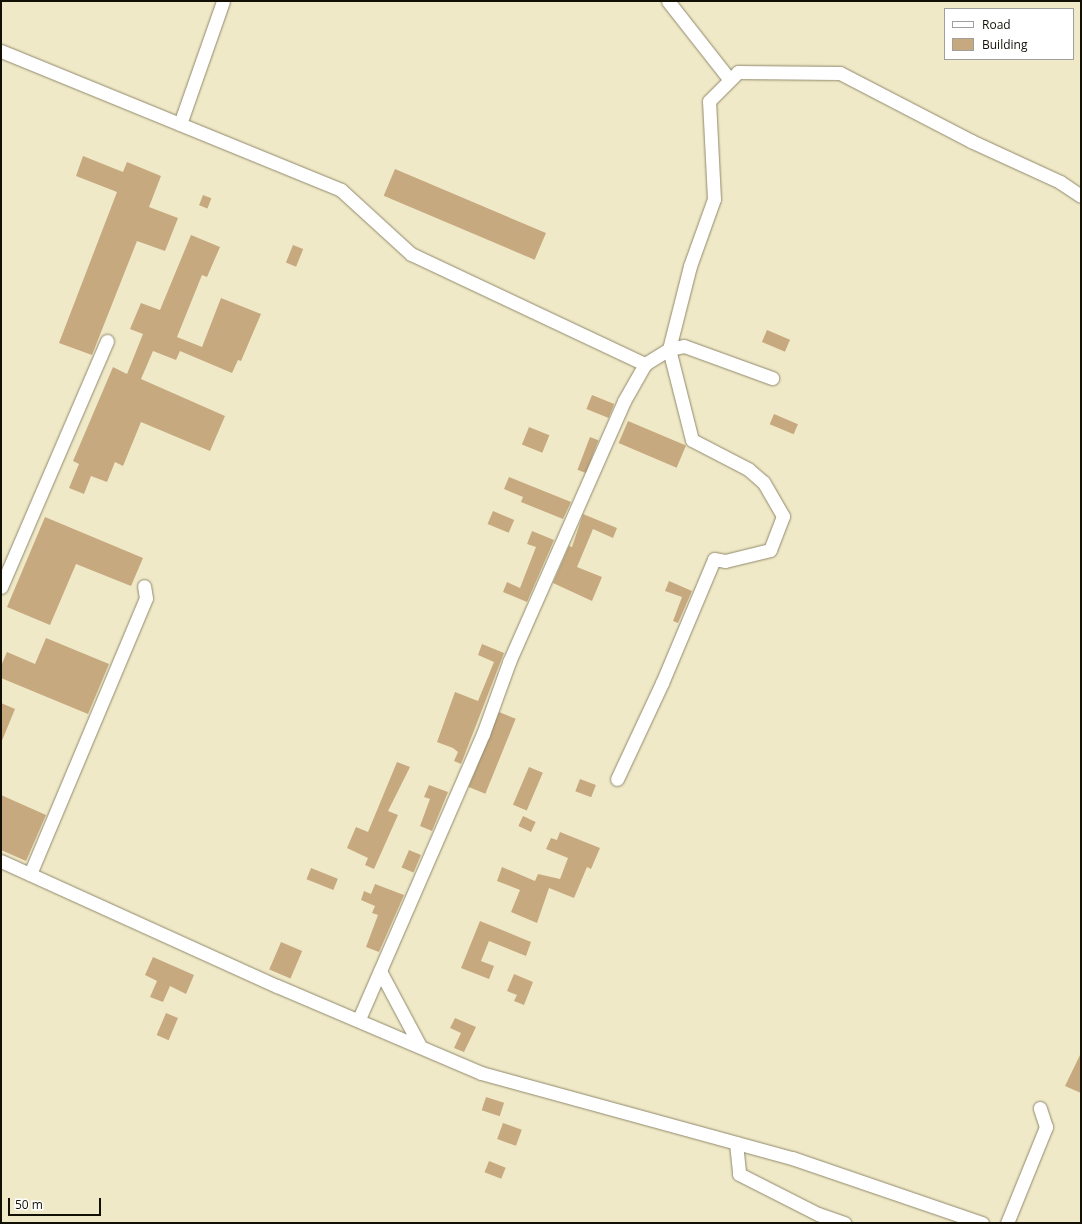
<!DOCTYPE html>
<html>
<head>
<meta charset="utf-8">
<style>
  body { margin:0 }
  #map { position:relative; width:1082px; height:1224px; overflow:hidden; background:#f0e9c8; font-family:"Open Sans",sans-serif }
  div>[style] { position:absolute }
  .building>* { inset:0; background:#c6a97f; transform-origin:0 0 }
  .roads { filter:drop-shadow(0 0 1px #90896b) drop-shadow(0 0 1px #90896b) }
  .minor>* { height:13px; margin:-6.5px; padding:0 6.5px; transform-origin:6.5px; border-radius:6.5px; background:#fff }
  span { translate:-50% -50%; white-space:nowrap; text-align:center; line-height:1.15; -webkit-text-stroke:3px #fff; paint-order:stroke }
  .frame { position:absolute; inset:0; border:2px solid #121005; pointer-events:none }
  .legend { position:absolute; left:944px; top:8px; width:130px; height:52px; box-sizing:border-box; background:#fff; border:1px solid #a09f9b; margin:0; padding:5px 7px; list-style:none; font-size:12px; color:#121005 }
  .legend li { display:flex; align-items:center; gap:8px; height:20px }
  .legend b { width:20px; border:1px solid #a09f9b }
  .scale { position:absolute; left:8px; top:1198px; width:93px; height:18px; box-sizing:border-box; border:2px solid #121005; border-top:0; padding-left:5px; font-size:12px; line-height:14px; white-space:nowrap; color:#121005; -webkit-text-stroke:3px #fff; paint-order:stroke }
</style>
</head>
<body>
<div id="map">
  <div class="building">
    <i style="clip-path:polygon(83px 156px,123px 172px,127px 162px,161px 176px,149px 207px,178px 218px,165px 251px,137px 241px,92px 355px,59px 343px,117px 192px,76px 176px)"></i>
    <i style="left:395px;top:169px;width:164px;height:29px;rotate:23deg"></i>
    <i style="left:203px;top:195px;width:9px;height:11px;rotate:21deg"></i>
    <i style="clip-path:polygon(191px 235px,220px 247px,207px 277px,202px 275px,177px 337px,202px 347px,221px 298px,261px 314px,241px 361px,238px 360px,232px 373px,180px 351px,176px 360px,153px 351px,141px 379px,225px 416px,210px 451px,141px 422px,123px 466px,115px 462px,107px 482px,91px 476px,84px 494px,69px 488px,79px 464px,73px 461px,113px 367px,127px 374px,143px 334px,130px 329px,141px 303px,160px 310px)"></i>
    <i style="left:293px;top:245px;width:11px;height:19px;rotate:22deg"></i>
    <i style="left:767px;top:330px;width:25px;height:13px;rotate:23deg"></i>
    <i style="left:592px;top:395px;width:24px;height:15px;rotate:22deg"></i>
    <i style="left:774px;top:414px;width:26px;height:11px;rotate:23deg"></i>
    <i style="left:628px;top:421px;width:63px;height:24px;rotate:23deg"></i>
    <i style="left:529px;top:427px;width:22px;height:19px;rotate:22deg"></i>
    <i style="left:590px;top:437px;width:9px;height:35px;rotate:21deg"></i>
    <i style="clip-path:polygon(509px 477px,571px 502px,563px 519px,521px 502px,523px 497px,504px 489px)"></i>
    <i style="left:493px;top:511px;width:23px;height:14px;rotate:23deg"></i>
    <i style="clip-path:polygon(583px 514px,617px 528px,613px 538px,593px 529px,577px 567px,602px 577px,592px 601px,553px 583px,569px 546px,572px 547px)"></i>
    <i style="clip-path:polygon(45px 517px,143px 558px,131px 586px,76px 564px,50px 625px,7px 607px)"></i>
    <i style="clip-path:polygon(532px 531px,554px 540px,527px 602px,503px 592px,507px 582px,520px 588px,536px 547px,527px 544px)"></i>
    <i style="clip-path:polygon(669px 581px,692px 591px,678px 623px,673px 621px,682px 597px,665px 591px)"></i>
    <i style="clip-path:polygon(46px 638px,109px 664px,88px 714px,1px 678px,1px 666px,7px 652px,35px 664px)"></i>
    <i style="clip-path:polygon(482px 644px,504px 653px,461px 764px,454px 761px,458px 752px,453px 748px,437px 742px,455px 692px,478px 701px,494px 662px,478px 655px)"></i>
    <i style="clip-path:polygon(1px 703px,15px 709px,1px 743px)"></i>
    <i style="left:499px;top:712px;width:18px;height:81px;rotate:22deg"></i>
    <i style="clip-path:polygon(397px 762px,410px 767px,388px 811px,398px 815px,374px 869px,365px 865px,368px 858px,347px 848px,356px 827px,368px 832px)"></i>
    <i style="left:529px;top:767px;width:15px;height:41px;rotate:23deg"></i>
    <i style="left:580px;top:779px;width:17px;height:13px;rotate:21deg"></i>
    <i style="clip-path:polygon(429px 785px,448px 792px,432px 831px,420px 826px,430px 799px,424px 797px)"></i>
    <i style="clip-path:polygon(1px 795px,46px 815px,26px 861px,1px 850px)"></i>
    <i style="left:523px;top:816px;width:14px;height:11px;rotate:25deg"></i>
    <i style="clip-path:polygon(560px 832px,600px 848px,591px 869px,587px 867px,574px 898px,549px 888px,537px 923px,511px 912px,520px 890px,497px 881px,502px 867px,535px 881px,538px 874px,560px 879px,568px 858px,546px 849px,551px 838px,557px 840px)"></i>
    <i style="left:409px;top:850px;width:13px;height:19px;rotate:23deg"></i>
    <i style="left:311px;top:868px;width:29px;height:12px;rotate:22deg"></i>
    <i style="clip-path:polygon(375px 884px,404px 895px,379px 952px,366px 947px,378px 915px,372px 913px,375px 906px,361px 900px,364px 891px,371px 894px)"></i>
    <i style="clip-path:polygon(480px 921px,531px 942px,526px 956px,489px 941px,481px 961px,494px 966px,489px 979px,461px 968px)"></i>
    <i style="left:281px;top:942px;width:23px;height:30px;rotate:23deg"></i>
    <i style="clip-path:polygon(153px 957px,194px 975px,186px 994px,170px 986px,163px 1002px,150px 997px,157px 981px,145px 975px)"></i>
    <i style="clip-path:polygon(514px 974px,533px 982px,524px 1005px,514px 1001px,517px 995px,507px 991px)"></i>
    <i style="left:166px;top:1013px;width:13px;height:24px;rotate:23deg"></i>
    <i style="clip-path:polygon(455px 1018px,476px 1027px,464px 1052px,454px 1048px,461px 1033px,450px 1028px)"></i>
    <i style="clip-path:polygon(1081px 1053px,1081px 1093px,1065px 1086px)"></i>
    <i style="left:486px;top:1097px;width:19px;height:14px;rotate:18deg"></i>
    <i style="left:503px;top:1123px;width:20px;height:17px;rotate:20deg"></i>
    <i style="left:489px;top:1161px;width:18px;height:12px;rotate:22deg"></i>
  </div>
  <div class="roads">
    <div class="minor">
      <i style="left:668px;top:1px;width:100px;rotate:51.9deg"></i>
      <i style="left:1px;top:51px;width:367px;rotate:22.2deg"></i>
      <i style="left:341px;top:190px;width:95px;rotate:42.4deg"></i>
      <i style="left:411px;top:254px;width:259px;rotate:25.2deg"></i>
      <i style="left:180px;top:124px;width:130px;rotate:-70.7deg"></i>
      <i style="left:1px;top:587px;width:268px;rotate:-66.7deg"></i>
      <i style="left:617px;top:779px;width:106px;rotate:-64.9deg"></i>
      <i style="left:662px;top:683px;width:134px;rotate:-67.2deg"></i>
      <i style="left:714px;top:559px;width:11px;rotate:10deg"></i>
      <i style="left:725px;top:561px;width:46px;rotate:-13.7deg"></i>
      <i style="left:770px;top:550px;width:36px;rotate:-69deg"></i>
      <i style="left:783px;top:516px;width:39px;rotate:-120deg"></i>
      <i style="left:763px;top:482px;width:20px;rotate:-139deg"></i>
      <i style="left:748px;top:469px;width:63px;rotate:-152.6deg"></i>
      <i style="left:692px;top:440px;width:94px;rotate:-104.2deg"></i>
      <i style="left:669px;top:349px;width:15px;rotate:-11deg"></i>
      <i style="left:684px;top:346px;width:94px;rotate:20deg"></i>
      <i style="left:1px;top:861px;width:303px;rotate:24.4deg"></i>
      <i style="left:277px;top:986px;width:222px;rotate:23.1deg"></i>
      <i style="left:481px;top:1073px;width:322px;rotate:15.3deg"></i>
      <i style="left:792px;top:1158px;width:201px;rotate:18.9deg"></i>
      <i style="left:30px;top:874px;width:299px;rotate:-67.2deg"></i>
      <i style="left:146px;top:598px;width:12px;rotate:-99deg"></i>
      <i style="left:380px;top:971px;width:85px;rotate:61.9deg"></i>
      <i style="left:359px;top:1019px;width:311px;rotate:-66.5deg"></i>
      <i style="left:483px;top:734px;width:77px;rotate:-70.1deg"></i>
      <i style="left:509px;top:662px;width:285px;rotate:-66.2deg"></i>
      <i style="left:624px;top:401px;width:43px;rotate:-60.4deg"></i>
      <i style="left:645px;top:364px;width:28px;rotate:-32deg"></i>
      <i style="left:669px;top:349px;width:86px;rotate:-75.8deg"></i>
      <i style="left:690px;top:266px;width:71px;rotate:-70.3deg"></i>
      <i style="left:714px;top:199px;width:98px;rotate:-92.9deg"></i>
      <i style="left:709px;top:101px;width:41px;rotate:-45deg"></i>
      <i style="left:738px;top:72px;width:102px;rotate:0.6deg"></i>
      <i style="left:840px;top:73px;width:148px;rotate:27.4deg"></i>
      <i style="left:971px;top:141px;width:98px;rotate:24.7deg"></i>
      <i style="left:1060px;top:182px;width:25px;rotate:34deg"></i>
      <i style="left:736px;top:1143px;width:31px;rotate:84deg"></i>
      <i style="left:739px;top:1174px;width:89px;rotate:26.9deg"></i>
      <i style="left:818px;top:1214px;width:28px;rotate:19deg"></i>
      <i style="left:1007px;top:1223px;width:104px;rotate:-67.9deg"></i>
      <i style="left:1046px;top:1127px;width:20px;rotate:-108deg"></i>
    </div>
  </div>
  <div class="frame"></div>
  <ul class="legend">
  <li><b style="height:5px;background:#fff"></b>Road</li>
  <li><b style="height:11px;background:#c6a97f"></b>Building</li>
  </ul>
  <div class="scale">50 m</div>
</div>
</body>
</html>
